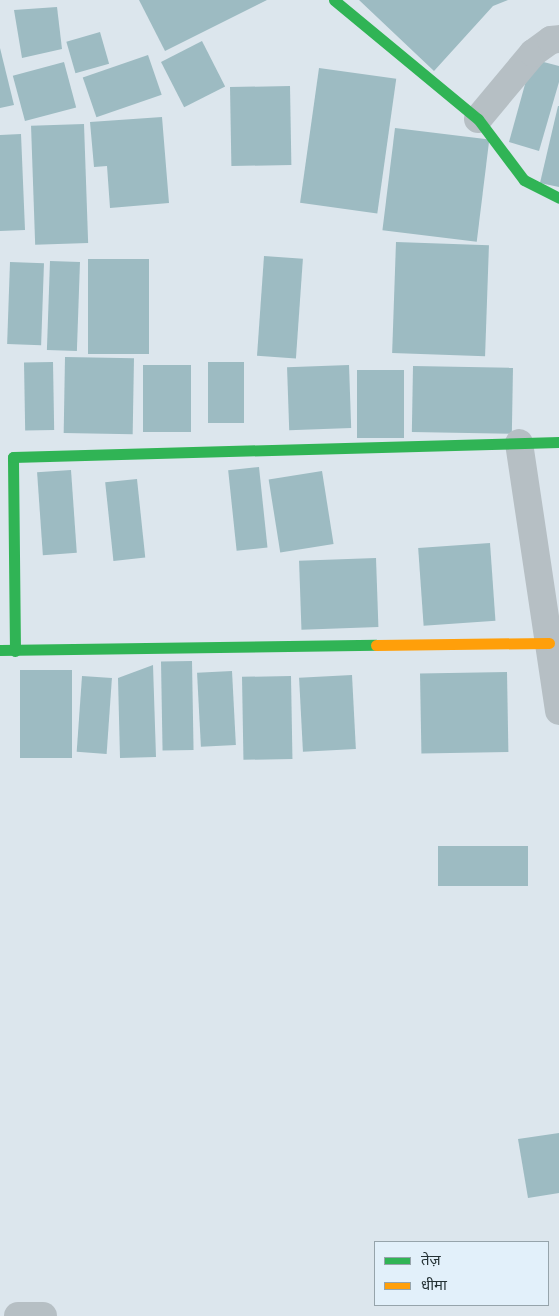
<!DOCTYPE html>
<html>
<head>
<meta charset="utf-8">
<style>
  body { margin:0 }
  #map { position:relative; width:559px; height:1316px; overflow:hidden; background:#dce6ed; font-family:"Varela Round","Noto Sans Devanagari",sans-serif }
  div>[style] { position:absolute }
  .building>* { inset:0; background:#9dbbc2; transform-origin:0 0 }
  .street>* { height:28px; margin:-14px; padding:0 14px; transform-origin:14px; border-radius:14px; background:#b6bfc4 }
  .fast>* { height:11px; margin:-5.5px; padding:0 5.5px; transform-origin:5.5px; border-radius:5.5px; background:#30b455 }
  .slow>* { height:11px; margin:-5.5px; padding:0 5.5px; transform-origin:5.5px; border-radius:5.5px; background:#ff9f0a }
  span { translate:-50% -50%; white-space:nowrap; text-align:center; line-height:1.15; -webkit-text-stroke:5px #e2f0fa; paint-order:stroke }
  .legend { position:absolute; left:374px; top:1241px; width:175px; height:65px; box-sizing:border-box; background:#e2f0fa; border:1px solid #96a4ab; margin:0; padding:6px 9px; list-style:none; font-size:15px; color:#253235 }
  .legend li { display:flex; align-items:center; gap:10px; height:25px }
  .legend b { width:25px; border:1px solid #96a4ab }
</style>
</head>
<body>
<div id="map">
  <div class="building">
    <i style="clip-path:polygon(139px 0,267px 0,165px 51px)"></i>
    <i style="clip-path:polygon(359px 0,508px 0,493px 6px,434px 71px)"></i>
    <i style="clip-path:polygon(57px 7px,62px 49px,22px 58px,14px 10px)"></i>
    <i style="left:100px;top:32px;width:33px;height:35px;rotate:74deg"></i>
    <i style="left:202px;top:41px;width:51px;height:46px;rotate:63deg"></i>
    <i style="clip-path:polygon(0 48px,14px 105px,0 108px)"></i>
    <i style="left:148px;top:55px;width:42px;height:69px;rotate:71deg"></i>
    <i style="clip-path:polygon(532px 59px,559px 66px,559px 82px,539px 151px,509px 142px)"></i>
    <i style="left:64px;top:62px;width:47px;height:53px;rotate:75deg"></i>
    <i style="left:319px;top:68px;width:78px;height:136px;rotate:8deg"></i>
    <i style="left:290px;top:86px;width:79px;height:60px;rotate:89deg"></i>
    <i style="clip-path:polygon(558px 106px,559px 106px,559px 187px,540px 183px)"></i>
    <i style="clip-path:polygon(162px 117px,169px 203px,110px 208px,107px 166px,94px 167px,90px 122px)"></i>
    <i style="left:84px;top:124px;width:119px;height:53px;rotate:88deg"></i>
    <i style="left:395px;top:128px;width:95px;height:103px;rotate:7deg"></i>
    <i style="clip-path:polygon(21px 134px,25px 230px,0 231px,0 135px)"></i>
    <i style="left:396px;top:242px;width:93px;height:111px;rotate:2deg"></i>
    <i style="left:264px;top:256px;width:39px;height:100px;rotate:4deg"></i>
    <i style="left:88px;top:259px;width:61px;height:95px"></i>
    <i style="left:50px;top:261px;width:30px;height:89px;rotate:2deg"></i>
    <i style="left:10px;top:262px;width:34px;height:82px;rotate:2deg"></i>
    <i style="left:65px;top:357px;width:69px;height:76px;rotate:1deg"></i>
    <i style="left:53px;top:362px;width:68px;height:29px;rotate:89deg"></i>
    <i style="left:208px;top:362px;width:36px;height:61px"></i>
    <i style="left:143px;top:365px;width:48px;height:67px"></i>
    <i style="left:349px;top:365px;width:63px;height:62px;rotate:88deg"></i>
    <i style="left:413px;top:366px;width:100px;height:66px;rotate:1deg"></i>
    <i style="left:357px;top:370px;width:47px;height:68px"></i>
    <i style="left:259px;top:467px;width:81px;height:31px;rotate:84deg"></i>
    <i style="left:71px;top:470px;width:83px;height:34px;rotate:86deg"></i>
    <i style="left:322px;top:471px;width:74px;height:54px;rotate:81deg"></i>
    <i style="left:137px;top:479px;width:79px;height:32px;rotate:84deg"></i>
    <i style="left:490px;top:543px;width:78px;height:72px;rotate:86deg"></i>
    <i style="left:376px;top:558px;width:69px;height:77px;rotate:88deg"></i>
    <i style="left:192px;top:661px;width:89px;height:31px;rotate:89deg"></i>
    <i style="clip-path:polygon(153px 665px,156px 757px,120px 758px,118px 678px)"></i>
    <i style="left:20px;top:670px;width:52px;height:88px"></i>
    <i style="left:232px;top:671px;width:74px;height:35px;rotate:87deg"></i>
    <i style="left:507px;top:672px;width:80px;height:87px;rotate:89deg"></i>
    <i style="left:352px;top:675px;width:74px;height:53px;rotate:87deg"></i>
    <i style="left:82px;top:676px;width:30px;height:76px;rotate:4deg"></i>
    <i style="left:291px;top:676px;width:83px;height:49px;rotate:89deg"></i>
    <i style="left:528px;top:846px;width:40px;height:90px;rotate:90deg"></i>
    <i style="clip-path:polygon(559px 1133px,559px 1193px,528px 1198px,518px 1139px)"></i>
  </div>
  <div class="street">
    <i style="left:478px;top:119px;width:86px;rotate:-50.2deg"></i>
    <i style="left:533px;top:53px;width:22px;rotate:-36deg"></i>
    <i style="left:551px;top:40px;width:8px;rotate:-7deg"></i>
    <i style="left:519px;top:443px;width:271px;rotate:81.5deg"></i>
    <i style="left:18px;top:1316px;width:25px"></i>
  </div>
  <div class="fast">
    <i style="left:334px;top:0;width:187px;rotate:39.6deg"></i>
    <i style="left:478px;top:119px;width:76px;rotate:53deg"></i>
    <i style="left:524px;top:180px;width:39px;rotate:27deg"></i>
    <i style="left:0;top:650px;width:376px;rotate:-0.8deg"></i>
    <i style="left:15px;top:651px;width:194px;rotate:-90.6deg"></i>
    <i style="left:13px;top:457px;width:546px;rotate:-1.57deg"></i>
  </div>
  <div class="slow">
    <i style="left:376px;top:645px;width:173px;rotate:-0.7deg"></i>
  </div>
  <ul class="legend">
  <li><b style="height:6px;background:#30b455"></b>तेज़</li>
  <li><b style="height:6px;background:#ff9f0a"></b>धीमा</li>
  </ul>
</div>
</body>
</html>
